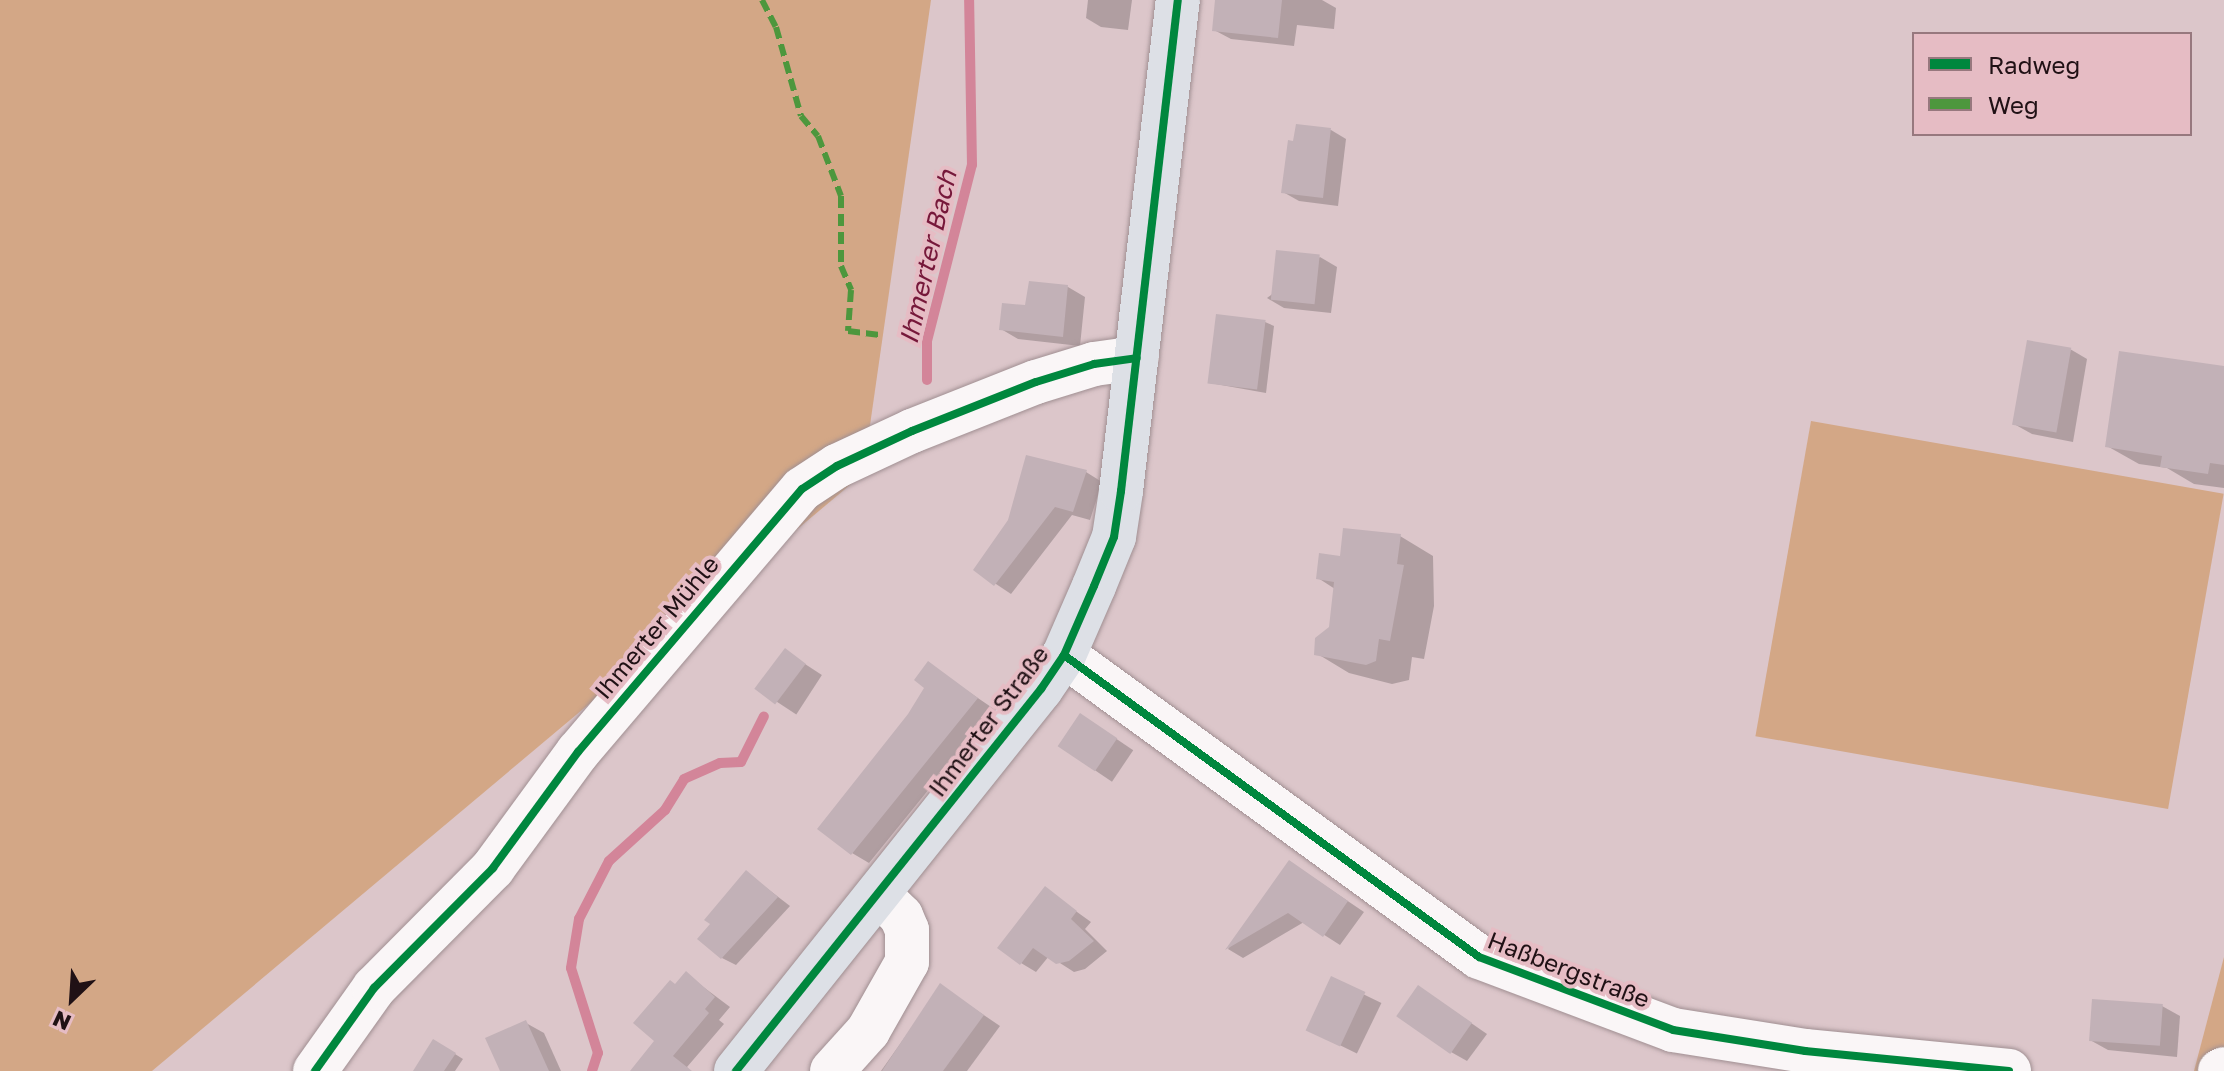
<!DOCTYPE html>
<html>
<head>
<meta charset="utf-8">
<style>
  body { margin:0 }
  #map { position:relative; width:2224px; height:1071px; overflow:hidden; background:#dcc6ca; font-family:"Golos Text",sans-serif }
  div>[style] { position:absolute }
  .green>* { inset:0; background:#d3a786; transform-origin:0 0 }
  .shadow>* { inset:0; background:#0003; transform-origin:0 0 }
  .stream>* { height:10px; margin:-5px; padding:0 5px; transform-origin:5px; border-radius:5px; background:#d38599 }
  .building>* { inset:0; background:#c2b1b7; transform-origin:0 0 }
  .roads { filter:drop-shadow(0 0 2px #a08f92) drop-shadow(0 0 2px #a08f92) }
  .minor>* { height:44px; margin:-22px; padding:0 22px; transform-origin:22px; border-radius:22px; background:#faf6f7 }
  .major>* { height:44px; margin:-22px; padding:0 22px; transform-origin:22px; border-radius:22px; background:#dde0e6 }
  .quiet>* { height:6px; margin-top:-3px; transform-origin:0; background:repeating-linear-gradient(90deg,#4d973d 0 12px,transparent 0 18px) }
  .cycleway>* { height:8px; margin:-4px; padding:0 4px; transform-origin:4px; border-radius:4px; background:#00873e }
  span { translate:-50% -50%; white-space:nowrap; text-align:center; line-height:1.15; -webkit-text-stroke:8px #e6bcc4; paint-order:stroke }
  .street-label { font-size:24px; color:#201115 }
  .water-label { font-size:26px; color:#76183a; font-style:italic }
  .legend { position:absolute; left:1912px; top:32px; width:280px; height:104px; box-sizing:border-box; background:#e6bcc4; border:2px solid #97787e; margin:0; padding:10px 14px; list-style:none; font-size:24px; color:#201115 }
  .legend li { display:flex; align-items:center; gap:16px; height:40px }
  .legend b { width:40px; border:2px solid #97787e }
  .north { position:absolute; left:32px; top:959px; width:80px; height:80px; -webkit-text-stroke:6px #e6bcc4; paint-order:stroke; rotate:205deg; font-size:22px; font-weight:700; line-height:32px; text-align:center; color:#201115 }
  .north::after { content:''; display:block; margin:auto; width:28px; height:36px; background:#201115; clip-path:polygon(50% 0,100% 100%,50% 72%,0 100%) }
</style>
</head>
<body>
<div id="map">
  <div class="green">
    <i style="clip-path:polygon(0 0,931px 0,863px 474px,152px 1071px,0 1071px)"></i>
    <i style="left:1811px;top:421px;width:419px;height:320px;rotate:10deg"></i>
    <i style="clip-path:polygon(2224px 957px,2224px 1071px,2194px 1071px)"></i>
  </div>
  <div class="shadow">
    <i style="clip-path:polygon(1088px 0,1132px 0,1128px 30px,1101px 27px,1086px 18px)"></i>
    <i style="clip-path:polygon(1217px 0,1322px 0,1336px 8px,1334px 29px,1297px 25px,1294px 46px,1231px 39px,1214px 30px)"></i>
    <i style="clip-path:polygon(1297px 126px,1331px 130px,1346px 139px,1338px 206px,1299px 201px,1283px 192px)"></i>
    <i style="clip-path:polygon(1320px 257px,1337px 267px,1331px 313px,1284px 308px,1267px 298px)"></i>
    <i style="clip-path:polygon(1030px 283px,1068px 287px,1085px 297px,1080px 346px,1018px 339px,1001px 329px,1027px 308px)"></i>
    <i style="clip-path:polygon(1265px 322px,1274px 326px,1266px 393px,1210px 383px)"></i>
    <i style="clip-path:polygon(2070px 349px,2087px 359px,2073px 442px,2032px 434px,2014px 424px)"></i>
    <i style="clip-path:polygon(2224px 368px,2224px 488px,2194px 484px,2167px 468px,2139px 464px,2107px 446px)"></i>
    <i style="clip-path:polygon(1086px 472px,1102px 482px,1090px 520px,1072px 515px,1011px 594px,975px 570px)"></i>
    <i style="clip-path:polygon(1400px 536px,1433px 556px,1434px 606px,1424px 659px,1412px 657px,1409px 680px,1392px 684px,1349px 673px,1316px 653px,1330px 628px,1335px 589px,1318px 578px,1342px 558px)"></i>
    <i style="left:785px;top:651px;width:44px;height:47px;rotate:33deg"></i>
    <i style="clip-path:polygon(928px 664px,994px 709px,869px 863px,852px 853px,926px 688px)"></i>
    <i style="left:1081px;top:715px;width:63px;height:38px;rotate:34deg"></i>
    <i style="clip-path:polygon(1290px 862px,1364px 912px,1340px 945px,1304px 922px,1243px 958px,1228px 949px)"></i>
    <i style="clip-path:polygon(747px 873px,790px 906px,736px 965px,722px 958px)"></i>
    <i style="clip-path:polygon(1045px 889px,1091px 922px,1085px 929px,1107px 951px,1085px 969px,1074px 972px,1049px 956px,1036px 972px,1021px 963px)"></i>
    <i style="clip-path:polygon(686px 974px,730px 1007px,719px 1020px,724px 1024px,687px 1067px,690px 1071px,654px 1071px,657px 1041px)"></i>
    <i style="left:1332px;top:979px;width:55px;height:56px;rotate:26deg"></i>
    <i style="clip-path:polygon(941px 986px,1000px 1026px,967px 1071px,881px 1071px)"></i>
    <i style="clip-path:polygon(1419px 987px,1487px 1034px,1467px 1061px,1451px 1052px)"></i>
    <i style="clip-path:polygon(2162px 1006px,2180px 1016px,2177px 1057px,2108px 1050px,2090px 1040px)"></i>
    <i style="clip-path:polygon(526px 1023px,544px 1033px,561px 1071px,502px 1071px)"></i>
    <i style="clip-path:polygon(434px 1041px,463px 1059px,455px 1071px,421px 1071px)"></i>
  </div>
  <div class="stream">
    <i style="left:927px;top:380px;width:39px;rotate:-90deg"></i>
    <i style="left:927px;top:341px;width:182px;rotate:-75.7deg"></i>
    <i style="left:972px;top:165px;width:165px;rotate:-91deg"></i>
    <i style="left:592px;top:1071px;width:19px;rotate:-72deg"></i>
    <i style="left:598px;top:1053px;width:89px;rotate:-107.6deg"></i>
    <i style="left:571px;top:968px;width:50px;rotate:-80.7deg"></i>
    <i style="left:579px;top:919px;width:65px;rotate:-62.7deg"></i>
    <i style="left:609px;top:861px;width:76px;rotate:-42.3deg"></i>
    <i style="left:665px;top:810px;width:36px;rotate:-58deg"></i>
    <i style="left:684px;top:779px;width:39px;rotate:-24deg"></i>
    <i style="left:720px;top:763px;width:21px;rotate:-3deg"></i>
    <i style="left:741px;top:762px;width:51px;rotate:-63.4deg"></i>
  </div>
  <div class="building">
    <i style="clip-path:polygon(1215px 0,1282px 0,1278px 38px,1212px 31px)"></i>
    <i style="clip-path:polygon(1296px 124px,1331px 128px,1323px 198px,1281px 193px,1288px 140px,1293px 141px)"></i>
    <i style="left:1276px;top:250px;width:44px;height:50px;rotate:6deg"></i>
    <i style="clip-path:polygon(1029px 281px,1068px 285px,1063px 337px,999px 330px,1002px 303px,1025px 305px)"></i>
    <i style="left:1216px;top:314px;width:50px;height:70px;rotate:7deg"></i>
    <i style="left:2027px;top:340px;width:45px;height:86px;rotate:10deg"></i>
    <i style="clip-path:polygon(2119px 351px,2224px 366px,2224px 465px,2210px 463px,2208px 474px,2160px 467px,2162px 456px,2105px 447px)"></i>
    <i style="clip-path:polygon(1026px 455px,1087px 470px,1073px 512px,1055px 507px,994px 586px,973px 570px,1008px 520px)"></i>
    <i style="clip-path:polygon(1343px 528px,1401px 534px,1397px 564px,1404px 565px,1390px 641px,1379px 639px,1376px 661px,1366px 665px,1314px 655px,1315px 638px,1329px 627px,1334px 582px,1316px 579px,1319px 553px,1340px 556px)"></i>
    <i style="left:785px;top:648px;width:26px;height:51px;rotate:37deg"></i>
    <i style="clip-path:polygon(928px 661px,978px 698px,851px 855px,817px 829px,908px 714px,924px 688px,914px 680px)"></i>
    <i style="left:1080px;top:713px;width:45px;height:40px;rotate:34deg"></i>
    <i style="clip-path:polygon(1289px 860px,1348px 901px,1323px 937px,1288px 913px,1225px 950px)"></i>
    <i style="clip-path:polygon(746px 870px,778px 897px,721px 959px,697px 939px,710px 924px,704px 920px)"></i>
    <i style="clip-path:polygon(1045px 886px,1077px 911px,1071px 919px,1094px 941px,1069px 961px,1056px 964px,1033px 948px,1020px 965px,997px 948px)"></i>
    <i style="clip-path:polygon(686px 971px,715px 997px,705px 1009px,709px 1013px,673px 1056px,692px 1071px,630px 1071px,654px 1041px,633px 1023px,670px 980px,675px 984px)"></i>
    <i style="left:1331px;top:976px;width:38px;height:60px;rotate:25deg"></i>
    <i style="clip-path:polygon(940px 983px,984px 1015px,943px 1071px,882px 1071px)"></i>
    <i style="left:1418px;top:985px;width:66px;height:38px;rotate:35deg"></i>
    <i style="left:2092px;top:999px;width:71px;height:42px;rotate:4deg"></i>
    <i style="clip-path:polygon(526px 1020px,549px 1071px,500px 1071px,485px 1038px)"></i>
    <i style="clip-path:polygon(433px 1039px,456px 1053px,444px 1071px,413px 1071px)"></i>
  </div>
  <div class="roads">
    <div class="minor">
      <i style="left:1064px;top:655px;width:513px;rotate:36.04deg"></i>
      <i style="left:1479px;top:957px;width:207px;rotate:20.6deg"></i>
      <i style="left:1673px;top:1030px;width:134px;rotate:9deg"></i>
      <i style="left:1805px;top:1051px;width:205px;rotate:5.6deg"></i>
      <i style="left:315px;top:1071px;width:102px;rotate:-54.6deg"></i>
      <i style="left:374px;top:988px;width:169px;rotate:-45.2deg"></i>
      <i style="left:493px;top:868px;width:144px;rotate:-53.8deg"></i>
      <i style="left:578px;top:752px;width:345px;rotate:-49.6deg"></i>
      <i style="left:802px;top:489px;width:42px;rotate:-33.3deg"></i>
      <i style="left:837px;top:466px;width:83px;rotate:-25deg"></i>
      <i style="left:912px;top:431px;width:133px;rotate:-21.6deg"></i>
      <i style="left:1036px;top:382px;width:61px;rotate:-17.2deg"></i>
      <i style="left:1094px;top:364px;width:43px;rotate:-7.9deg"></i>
      <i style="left:832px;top:1071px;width:54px;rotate:-48deg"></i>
      <i style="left:868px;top:1031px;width:79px;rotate:-60.5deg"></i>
      <i style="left:907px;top:962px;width:32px;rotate:-90deg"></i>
      <i style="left:907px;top:930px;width:15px;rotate:-113deg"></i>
      <i style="left:901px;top:916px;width:32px;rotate:-136deg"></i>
      <i style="left:2220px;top:1071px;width:4px;rotate:-27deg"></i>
    </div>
    <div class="major">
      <i style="left:736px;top:1071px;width:489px;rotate:-51.4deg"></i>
      <i style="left:1041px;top:689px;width:41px;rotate:-55.9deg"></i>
      <i style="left:1064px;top:655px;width:75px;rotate:-66.5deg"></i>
      <i style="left:1094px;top:586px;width:53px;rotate:-67.8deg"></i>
      <i style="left:1114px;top:537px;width:47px;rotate:-81.3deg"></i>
      <i style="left:1121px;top:491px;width:494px;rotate:-83.4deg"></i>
    </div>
  </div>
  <div class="quiet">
    <i style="left:762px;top:0;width:30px;rotate:63deg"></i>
    <i style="left:776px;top:27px;width:92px;rotate:74.3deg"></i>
    <i style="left:801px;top:116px;width:26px;rotate:50deg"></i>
    <i style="left:818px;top:136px;width:64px;rotate:69deg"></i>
    <i style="left:841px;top:196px;width:70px;rotate:90deg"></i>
    <i style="left:841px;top:266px;width:26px;rotate:67deg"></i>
    <i style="left:851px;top:290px;width:41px;rotate:94.2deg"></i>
    <i style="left:848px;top:331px;width:32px;rotate:7deg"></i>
  </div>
  <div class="cycleway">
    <i style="left:1064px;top:655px;width:513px;rotate:36.04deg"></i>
    <i style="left:1479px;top:957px;width:207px;rotate:20.6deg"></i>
    <i style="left:1673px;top:1030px;width:134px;rotate:9deg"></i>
    <i style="left:1805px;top:1051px;width:205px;rotate:5.6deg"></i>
    <i style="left:315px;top:1071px;width:102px;rotate:-54.6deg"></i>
    <i style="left:374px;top:988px;width:169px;rotate:-45.2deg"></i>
    <i style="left:493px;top:868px;width:144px;rotate:-53.8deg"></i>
    <i style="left:578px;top:752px;width:345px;rotate:-49.6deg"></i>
    <i style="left:802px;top:489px;width:42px;rotate:-33.3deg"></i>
    <i style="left:837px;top:466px;width:83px;rotate:-25deg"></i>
    <i style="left:912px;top:431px;width:133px;rotate:-21.6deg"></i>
    <i style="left:1036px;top:382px;width:61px;rotate:-17.2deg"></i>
    <i style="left:1094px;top:364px;width:43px;rotate:-7.9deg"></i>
    <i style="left:736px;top:1071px;width:489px;rotate:-51.4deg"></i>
    <i style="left:1041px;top:689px;width:41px;rotate:-55.9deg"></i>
    <i style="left:1064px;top:655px;width:75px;rotate:-66.5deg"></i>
    <i style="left:1094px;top:586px;width:53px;rotate:-67.8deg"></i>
    <i style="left:1114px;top:537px;width:47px;rotate:-81.3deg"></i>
    <i style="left:1121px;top:491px;width:494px;rotate:-83.4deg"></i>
  </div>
  <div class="street-label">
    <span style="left:656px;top:627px;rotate:-50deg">Ihmerter Mühle</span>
    <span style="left:988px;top:721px;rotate:-53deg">Ihmerter Straße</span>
    <span style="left:1569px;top:969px;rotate:21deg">Haßbergstraße</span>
  </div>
  <div class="water-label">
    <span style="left:928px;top:257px;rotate:-77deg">Ihmerter Bach</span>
  </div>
  <ul class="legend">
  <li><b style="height:10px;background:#00873e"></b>Radweg</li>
  <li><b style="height:10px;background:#4d973d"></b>Weg</li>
  </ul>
  <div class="north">N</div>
</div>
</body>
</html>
